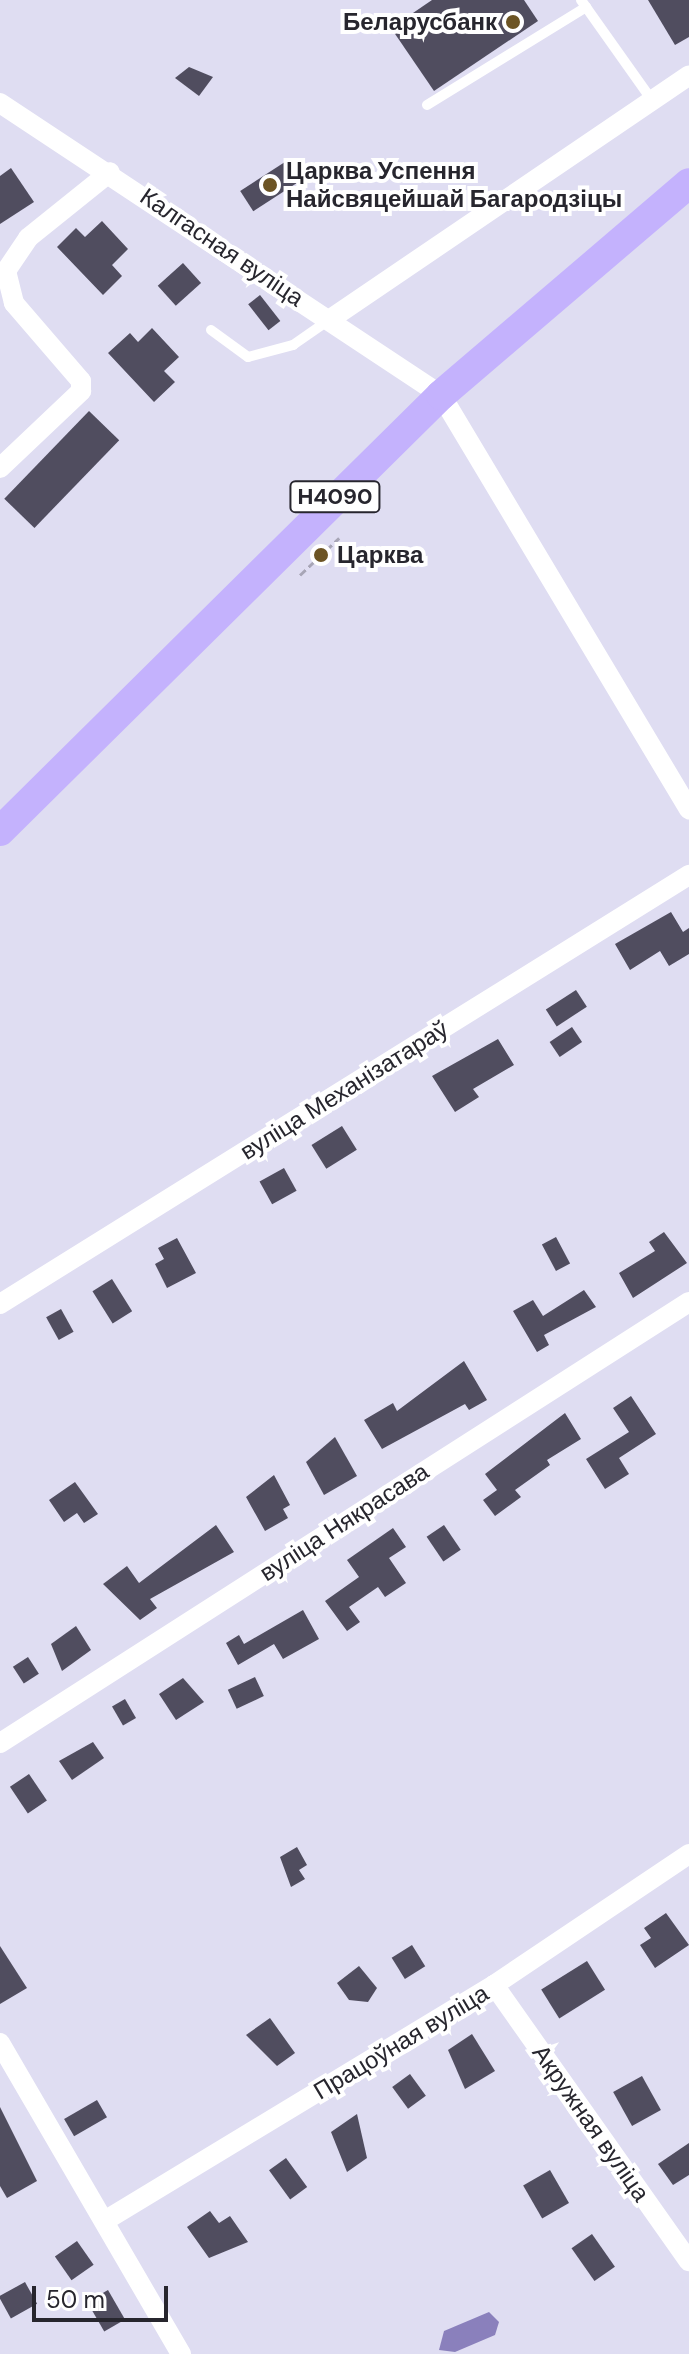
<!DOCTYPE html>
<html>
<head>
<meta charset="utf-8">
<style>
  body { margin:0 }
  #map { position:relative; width:689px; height:2354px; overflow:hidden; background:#dfddf2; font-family:"DM Sans",sans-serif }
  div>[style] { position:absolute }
  .water>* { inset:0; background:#8a80bc }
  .building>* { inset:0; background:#504d5f; transform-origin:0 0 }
  .path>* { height:3px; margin-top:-1.5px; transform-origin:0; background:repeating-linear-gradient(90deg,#a7a5b6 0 8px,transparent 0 12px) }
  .service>* { height:10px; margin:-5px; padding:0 5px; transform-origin:5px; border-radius:5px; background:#fff }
  .minor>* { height:20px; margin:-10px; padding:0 10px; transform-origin:10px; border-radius:10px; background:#fff }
  .primary>* { height:30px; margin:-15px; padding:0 15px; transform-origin:15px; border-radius:15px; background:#c4b2fd }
  .dots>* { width:22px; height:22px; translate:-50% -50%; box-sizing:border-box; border:4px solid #fff; border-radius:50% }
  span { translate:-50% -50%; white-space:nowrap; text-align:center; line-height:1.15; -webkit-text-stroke:8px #fff; paint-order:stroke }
  .shield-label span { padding:2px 6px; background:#fff; border:2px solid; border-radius:6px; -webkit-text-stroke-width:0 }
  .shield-label { font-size:22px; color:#27262e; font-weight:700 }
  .poi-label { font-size:24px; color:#27262e; font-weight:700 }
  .right { translate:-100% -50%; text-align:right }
  .left { translate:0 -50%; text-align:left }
  .street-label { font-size:24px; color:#27262e }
  .scale { position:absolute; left:32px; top:2286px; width:136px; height:36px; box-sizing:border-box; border:4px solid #27262e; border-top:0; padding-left:10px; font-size:24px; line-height:28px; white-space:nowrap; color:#27262e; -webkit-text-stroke:6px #fff; paint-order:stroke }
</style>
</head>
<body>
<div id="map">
  <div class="water">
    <i style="clip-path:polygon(489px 2312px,499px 2322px,495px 2335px,455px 2352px,439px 2350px,444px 2331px)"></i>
  </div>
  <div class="building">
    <i style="clip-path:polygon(432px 0,524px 0,538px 21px,434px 91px,391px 28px)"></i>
    <i style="clip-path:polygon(648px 0,689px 0,689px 37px,675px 45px)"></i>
    <i style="clip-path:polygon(189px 67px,213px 77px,199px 96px,175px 78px)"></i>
    <i style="left:288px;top:160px;width:24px;height:57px;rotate:57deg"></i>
    <i style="clip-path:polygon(11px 168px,34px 202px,0 224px,0 176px)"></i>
    <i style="clip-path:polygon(102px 221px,128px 249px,112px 265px,122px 276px,103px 295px,57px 247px,76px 228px,85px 237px)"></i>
    <i style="left:183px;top:263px;width:27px;height:34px;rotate:48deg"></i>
    <i style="left:260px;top:295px;width:33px;height:15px;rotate:52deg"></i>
    <i style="clip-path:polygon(152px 328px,179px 357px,164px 371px,175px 382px,154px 402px,108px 353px,130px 333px,138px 342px)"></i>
    <i style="left:89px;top:411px;width:42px;height:122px;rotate:44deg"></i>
    <i style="clip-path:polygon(671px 912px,683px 932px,689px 928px,689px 954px,669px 966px,660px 951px,630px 970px,615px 944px)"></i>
    <i style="left:576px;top:990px;width:20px;height:36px;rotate:57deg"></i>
    <i style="left:572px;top:1027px;width:18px;height:27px;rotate:56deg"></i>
    <i style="clip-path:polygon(498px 1039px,514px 1065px,473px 1089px,479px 1097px,455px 1112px,432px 1076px)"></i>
    <i style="left:342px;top:1126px;width:28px;height:36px;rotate:58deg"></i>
    <i style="left:284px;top:1168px;width:26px;height:28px;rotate:61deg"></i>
    <i style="clip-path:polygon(664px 1232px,687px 1263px,633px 1298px,619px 1273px,655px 1251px,649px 1242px)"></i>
    <i style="left:556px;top:1237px;width:30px;height:16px;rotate:62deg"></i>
    <i style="clip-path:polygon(177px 1238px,196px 1273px,167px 1288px,155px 1264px,164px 1259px,158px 1248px)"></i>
    <i style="left:112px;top:1279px;width:38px;height:23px;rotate:58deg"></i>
    <i style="clip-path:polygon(584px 1290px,596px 1307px,544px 1335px,549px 1345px,537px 1352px,513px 1311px,533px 1300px,543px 1316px)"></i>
    <i style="left:61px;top:1309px;width:26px;height:17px;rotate:61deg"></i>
    <i style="clip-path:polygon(464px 1361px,487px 1400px,469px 1410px,465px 1404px,382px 1449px,364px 1420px,393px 1403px,397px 1411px)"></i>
    <i style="clip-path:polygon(631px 1396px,656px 1434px,619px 1458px,629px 1474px,605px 1489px,586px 1459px,629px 1432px,613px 1408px)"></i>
    <i style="clip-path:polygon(565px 1413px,581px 1439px,547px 1460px,550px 1465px,515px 1490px,521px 1497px,495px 1516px,483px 1500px,497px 1490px,485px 1474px)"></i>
    <i style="clip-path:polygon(335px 1437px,357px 1476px,324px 1495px,306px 1462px)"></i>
    <i style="clip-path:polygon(274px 1475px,290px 1505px,283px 1509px,288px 1518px,265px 1531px,246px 1497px)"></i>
    <i style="clip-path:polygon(75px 1482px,98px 1514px,84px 1523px,77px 1513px,64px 1522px,49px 1500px)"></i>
    <i style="clip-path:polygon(216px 1525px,234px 1552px,150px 1599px,157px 1608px,140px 1620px,103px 1584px,127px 1566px,139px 1583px)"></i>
    <i style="left:444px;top:1525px;width:30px;height:21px;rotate:56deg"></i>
    <i style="clip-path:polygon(393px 1528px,406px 1547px,389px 1558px,406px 1583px,385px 1597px,378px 1587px,349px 1607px,360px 1622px,347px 1631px,325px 1601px,359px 1577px,347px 1560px)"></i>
    <i style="clip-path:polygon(303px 1610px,319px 1639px,283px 1659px,274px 1644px,238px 1665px,226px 1643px,239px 1635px,244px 1644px)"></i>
    <i style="clip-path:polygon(76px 1626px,91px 1650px,62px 1671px,51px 1644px)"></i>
    <i style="left:28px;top:1657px;width:20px;height:18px;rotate:57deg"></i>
    <i style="left:255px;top:1677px;width:21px;height:30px;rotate:65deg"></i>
    <i style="clip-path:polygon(183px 1678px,204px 1702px,176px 1720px,159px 1694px)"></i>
    <i style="left:125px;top:1699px;width:22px;height:15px;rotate:60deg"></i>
    <i style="clip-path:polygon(93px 1742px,104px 1758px,72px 1780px,59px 1761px)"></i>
    <i style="left:29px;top:1774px;width:32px;height:23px;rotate:56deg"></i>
    <i style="clip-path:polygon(297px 1847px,307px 1865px,299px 1870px,305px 1879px,291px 1887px,280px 1857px)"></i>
    <i style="clip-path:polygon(666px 1913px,689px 1945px,655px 1968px,640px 1945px,651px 1938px,644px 1928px)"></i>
    <i style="left:412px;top:1945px;width:25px;height:24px;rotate:58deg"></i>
    <i style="clip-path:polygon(0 1946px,27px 1988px,0 2004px)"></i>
    <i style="left:587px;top:1961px;width:34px;height:54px;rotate:58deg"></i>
    <i style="clip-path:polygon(359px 1966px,377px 1988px,368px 2002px,349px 2000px,337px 1983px)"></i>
    <i style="clip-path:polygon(270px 2018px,295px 2053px,277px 2066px,246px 2035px)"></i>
    <i style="clip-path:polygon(472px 2034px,495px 2071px,465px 2089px,448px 2050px)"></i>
    <i style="left:410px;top:2074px;width:27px;height:22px;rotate:54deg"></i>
    <i style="left:642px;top:2076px;width:39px;height:33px;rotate:61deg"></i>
    <i style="left:97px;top:2100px;width:20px;height:38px;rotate:60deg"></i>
    <i style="clip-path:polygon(0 2107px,37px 2181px,7px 2198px,0 2186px)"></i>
    <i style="clip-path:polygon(357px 2114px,367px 2158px,347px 2172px,331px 2132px)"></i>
    <i style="clip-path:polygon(689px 2143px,689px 2175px,673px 2185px,658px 2164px)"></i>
    <i style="left:286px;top:2158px;width:36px;height:21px;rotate:54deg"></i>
    <i style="left:550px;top:2170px;width:38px;height:31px;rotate:60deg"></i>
    <i style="clip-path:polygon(210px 2211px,219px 2223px,230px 2216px,248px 2242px,209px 2258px,187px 2227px)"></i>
    <i style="left:592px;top:2234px;width:40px;height:25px;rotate:55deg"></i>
    <i style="left:77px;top:2241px;width:29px;height:27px;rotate:55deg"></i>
    <i style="left:25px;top:2282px;width:25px;height:30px;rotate:61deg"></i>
    <i style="left:108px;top:2290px;width:34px;height:24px;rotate:60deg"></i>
  </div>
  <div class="path">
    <i style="left:300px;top:575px;width:54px;rotate:-43.5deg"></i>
  </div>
  <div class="service">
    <i style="left:581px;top:0;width:121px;rotate:54.7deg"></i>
    <i style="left:427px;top:105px;width:187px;rotate:-31.6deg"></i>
    <i style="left:211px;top:330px;width:46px;rotate:36.1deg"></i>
    <i style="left:248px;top:357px;width:47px;rotate:-14.9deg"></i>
    <i style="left:293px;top:345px;width:44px;rotate:-34.8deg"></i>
  </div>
  <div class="minor">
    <i style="left:0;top:103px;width:529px;rotate:33.51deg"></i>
    <i style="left:441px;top:395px;width:483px;rotate:59.1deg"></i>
    <i style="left:329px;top:320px;width:435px;rotate:-34.2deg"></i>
    <i style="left:0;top:468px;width:112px;rotate:-43.5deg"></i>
    <i style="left:81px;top:391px;width:10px;rotate:-90deg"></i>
    <i style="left:81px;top:381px;width:103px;rotate:-130.7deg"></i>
    <i style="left:14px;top:303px;width:33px;rotate:-104deg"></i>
    <i style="left:6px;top:271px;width:40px;rotate:-56deg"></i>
    <i style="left:28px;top:238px;width:105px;rotate:-38.8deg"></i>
    <i style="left:0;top:1304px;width:812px;rotate:-31.91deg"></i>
    <i style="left:0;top:1743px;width:818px;rotate:-32.62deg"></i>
    <i style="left:494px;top:1985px;width:338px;rotate:54.8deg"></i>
    <i style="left:0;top:2043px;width:360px;rotate:59.8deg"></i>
    <i style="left:106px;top:2220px;width:454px;rotate:-31.2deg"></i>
    <i style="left:494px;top:1985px;width:235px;rotate:-33.9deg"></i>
  </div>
  <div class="primary">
    <i style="left:0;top:831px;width:620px;rotate:-44.67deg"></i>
    <i style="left:441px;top:395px;width:326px;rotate:-40.5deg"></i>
  </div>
  <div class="dots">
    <i style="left:513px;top:22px;background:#6c5424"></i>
    <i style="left:270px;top:185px;background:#6c5424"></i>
    <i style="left:321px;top:555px;background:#6c5424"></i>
  </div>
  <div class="shield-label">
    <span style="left:335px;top:497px">Н4090</span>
  </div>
  <div class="poi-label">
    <span class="right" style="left:497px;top:22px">Беларусбанк</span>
    <span class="left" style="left:286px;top:185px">Царква Успення<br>Найсвяцейшай Багародзіцы</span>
    <span class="left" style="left:337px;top:555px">Царква</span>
  </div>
  <div class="street-label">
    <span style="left:222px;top:247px;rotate:34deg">Калгасная вуліца</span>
    <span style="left:344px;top:1090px;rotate:-32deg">вуліца Механізатараў</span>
    <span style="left:344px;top:1522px;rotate:-33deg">вуліца Някрасава</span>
    <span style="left:401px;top:2042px;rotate:-31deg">Працоўная вуліца</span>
    <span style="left:591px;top:2123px;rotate:55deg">Акружная вуліца</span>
  </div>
  <div class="scale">50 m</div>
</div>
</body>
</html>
